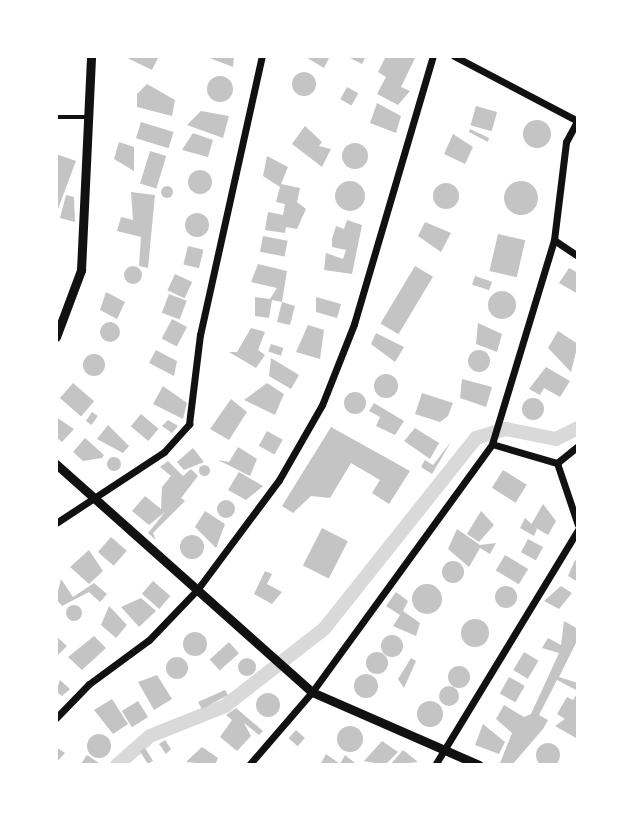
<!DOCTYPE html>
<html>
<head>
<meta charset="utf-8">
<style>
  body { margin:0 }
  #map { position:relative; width:634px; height:821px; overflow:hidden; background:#fff; font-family:"Source Sans 3",sans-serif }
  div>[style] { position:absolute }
  .canal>* { height:14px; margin:-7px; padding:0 7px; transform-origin:7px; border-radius:7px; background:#d9d9d9 }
  .building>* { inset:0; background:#c4c4c4; transform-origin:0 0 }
  .round { border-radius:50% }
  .service>* { height:3.5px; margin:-1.75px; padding:0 1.75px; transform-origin:1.75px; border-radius:1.75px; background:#111 }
  .minor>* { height:7px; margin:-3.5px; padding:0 3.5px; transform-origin:3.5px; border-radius:3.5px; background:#111 }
  .tertiary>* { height:9px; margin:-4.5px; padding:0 4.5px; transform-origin:4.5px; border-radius:4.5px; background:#111 }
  span { translate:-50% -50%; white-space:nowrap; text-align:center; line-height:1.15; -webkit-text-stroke:5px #fff; paint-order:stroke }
  .frame { position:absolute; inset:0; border:58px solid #fff; pointer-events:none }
</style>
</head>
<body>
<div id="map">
  <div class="canal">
    <i style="left:117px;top:765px;width:44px;rotate:-41.3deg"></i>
    <i style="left:150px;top:736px;width:81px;rotate:-21.8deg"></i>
    <i style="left:225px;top:706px;width:125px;rotate:-37.9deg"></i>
    <i style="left:324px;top:629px;width:244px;rotate:-51.5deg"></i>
    <i style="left:476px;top:438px;width:31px;rotate:-17deg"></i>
    <i style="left:506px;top:429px;width:51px;rotate:11.3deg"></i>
    <i style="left:556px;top:439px;width:25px;rotate:-27deg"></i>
  </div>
  <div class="building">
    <i style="clip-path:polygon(123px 56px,159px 56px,152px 70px)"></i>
    <i style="clip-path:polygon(234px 56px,233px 67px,207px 57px,207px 56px)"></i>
    <i style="clip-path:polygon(304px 56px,330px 56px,324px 68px)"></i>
    <i style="clip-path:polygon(366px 56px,362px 64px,350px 58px,351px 56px)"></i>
    <i style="clip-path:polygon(386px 56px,416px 56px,401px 87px,410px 91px,398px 105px,377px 94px,386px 77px,378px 72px)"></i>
    <i class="round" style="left:292px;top:72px;width:24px;height:24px"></i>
    <i class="round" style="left:207px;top:76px;width:26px;height:26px"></i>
    <i style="clip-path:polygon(147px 84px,175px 100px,172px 116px,137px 107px,137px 94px)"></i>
    <i style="left:347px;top:87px;width:13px;height:14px;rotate:29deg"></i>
    <i style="clip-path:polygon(377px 103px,401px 116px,396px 133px,370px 123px)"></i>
    <i style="left:476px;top:106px;width:22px;height:20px;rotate:16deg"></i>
    <i style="clip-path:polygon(201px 111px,229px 116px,223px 138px,187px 125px)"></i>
    <i class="round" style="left:523px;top:120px;width:28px;height:28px"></i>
    <i style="left:141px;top:122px;width:34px;height:17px;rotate:17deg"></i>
    <i style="clip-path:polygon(305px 126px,322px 142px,319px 146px,331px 149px,322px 167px,292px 144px)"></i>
    <i style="clip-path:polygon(470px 129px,489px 138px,488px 142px,469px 132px)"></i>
    <i style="clip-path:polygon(193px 133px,213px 140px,208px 157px,182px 150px)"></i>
    <i style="clip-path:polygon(453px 134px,473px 147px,465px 164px,444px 154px)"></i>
    <i style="clip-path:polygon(119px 142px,134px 147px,134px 171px,114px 159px)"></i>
    <i class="round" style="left:342px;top:143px;width:26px;height:26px"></i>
    <i style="left:150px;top:151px;width:17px;height:34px;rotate:17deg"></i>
    <i style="clip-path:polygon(56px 154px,76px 161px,56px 214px)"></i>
    <i style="clip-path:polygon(267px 156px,288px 167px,281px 184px,300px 188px,297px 202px,306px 209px,297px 229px,286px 227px,285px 233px,265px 230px,268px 212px,283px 215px,285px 204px,276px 202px,280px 187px,263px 176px)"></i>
    <i class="round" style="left:188px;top:170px;width:24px;height:24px"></i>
    <i class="round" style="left:504px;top:181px;width:34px;height:34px"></i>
    <i class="round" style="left:335px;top:181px;width:30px;height:30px"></i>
    <i class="round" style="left:433px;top:183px;width:26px;height:26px"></i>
    <i class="round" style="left:161px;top:186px;width:12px;height:12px"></i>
    <i style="clip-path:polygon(131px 192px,155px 195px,148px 268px,139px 266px,141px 237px,117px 231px,121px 217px,133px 220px)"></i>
    <i style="clip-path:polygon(66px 195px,74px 197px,75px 222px,60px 218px)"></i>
    <i class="round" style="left:185px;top:213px;width:24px;height:24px"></i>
    <i style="clip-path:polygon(347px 220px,362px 225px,352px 274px,324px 270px,326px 253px,343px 259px,346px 250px,332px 247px,332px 239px,336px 226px,344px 229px)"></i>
    <i style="clip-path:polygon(425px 222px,451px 233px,441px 252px,418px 236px)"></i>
    <i style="left:498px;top:234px;width:28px;height:38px;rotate:13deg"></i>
    <i style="left:263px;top:236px;width:25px;height:16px;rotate:11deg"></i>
    <i style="left:188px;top:246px;width:16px;height:19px;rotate:14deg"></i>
    <i style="clip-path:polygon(258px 264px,287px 271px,282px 302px,295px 306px,290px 325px,277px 322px,282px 302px,272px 300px,269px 318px,255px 316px,255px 297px,270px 299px,277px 288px,251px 282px)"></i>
    <i style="left:415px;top:266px;width:21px;height:67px;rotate:31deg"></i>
    <i class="round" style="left:124px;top:266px;width:18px;height:18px"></i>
    <i style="clip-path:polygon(569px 268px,578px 273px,578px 294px,559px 283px)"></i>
    <i style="left:175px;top:274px;width:19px;height:18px;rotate:25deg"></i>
    <i style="left:475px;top:276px;width:18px;height:9px;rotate:19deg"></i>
    <i class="round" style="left:488px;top:291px;width:28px;height:28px"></i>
    <i style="clip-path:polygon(106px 292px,125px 302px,117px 319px,100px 310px)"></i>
    <i style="left:169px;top:294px;width:19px;height:20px;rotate:21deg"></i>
    <i style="clip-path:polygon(316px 297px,341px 304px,337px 318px,316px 312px)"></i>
    <i style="left:172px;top:319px;width:17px;height:22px;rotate:28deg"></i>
    <i class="round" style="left:100px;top:322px;width:20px;height:20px"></i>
    <i style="clip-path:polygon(478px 323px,502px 334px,497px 352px,476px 344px)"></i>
    <i style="clip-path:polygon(308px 325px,324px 330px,320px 359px,296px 352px)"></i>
    <i style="clip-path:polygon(251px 328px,265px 332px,258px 350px,265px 355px,256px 368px,229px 352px,237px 352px)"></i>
    <i style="clip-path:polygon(558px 331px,578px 344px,571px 372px,548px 348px)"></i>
    <i style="clip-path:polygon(376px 333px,404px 347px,395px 362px,371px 344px)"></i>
    <i style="left:271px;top:344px;width:13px;height:8px;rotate:18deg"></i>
    <i class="round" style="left:468px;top:350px;width:22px;height:22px"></i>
    <i style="clip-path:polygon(156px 350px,177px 361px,174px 376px,149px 363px)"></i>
    <i class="round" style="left:83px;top:354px;width:22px;height:22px"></i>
    <i style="clip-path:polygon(271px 358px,299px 375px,291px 389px,269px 376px)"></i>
    <i style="clip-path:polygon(546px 367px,570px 381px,560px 397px,544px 388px,540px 395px,529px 389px)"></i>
    <i class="round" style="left:374px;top:374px;width:24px;height:24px"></i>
    <i style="clip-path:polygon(462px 379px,492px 387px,486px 407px,460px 398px)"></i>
    <i style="left:73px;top:383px;width:28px;height:20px;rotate:41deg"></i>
    <i style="clip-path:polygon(267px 383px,284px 394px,275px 415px,244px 400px)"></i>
    <i style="clip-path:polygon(163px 386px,187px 403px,183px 419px,153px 404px)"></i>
    <i class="round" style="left:344px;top:392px;width:22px;height:22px"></i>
    <i style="clip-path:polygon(422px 393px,453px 403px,448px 416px,440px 422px,415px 414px)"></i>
    <i class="round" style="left:522px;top:398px;width:22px;height:22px"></i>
    <i style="clip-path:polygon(231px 399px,247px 412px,229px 440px,210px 429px)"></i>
    <i style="clip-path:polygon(374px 403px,404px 421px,395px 435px,376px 426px,380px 417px,369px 411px)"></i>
    <i style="left:92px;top:412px;width:7px;height:11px;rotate:34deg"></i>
    <i style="left:141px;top:414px;width:23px;height:16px;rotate:40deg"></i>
    <i style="clip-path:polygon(56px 417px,74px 429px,62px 442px,56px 437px)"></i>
    <i style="clip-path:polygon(168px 420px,178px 426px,172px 433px,162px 426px)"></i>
    <i style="clip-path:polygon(108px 425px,129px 446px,123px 453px,97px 439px)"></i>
    <i style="clip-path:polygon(331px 427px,410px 471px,389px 504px,372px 493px,380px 480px,351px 463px,330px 498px,311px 496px,293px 513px,282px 506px)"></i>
    <i style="clip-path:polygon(415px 428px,439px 443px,430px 459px,404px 441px)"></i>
    <i style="left:267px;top:431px;width:18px;height:17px;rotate:29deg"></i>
    <i style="clip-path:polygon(85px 438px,104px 455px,102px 458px,83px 461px,73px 452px)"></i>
    <i style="clip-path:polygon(451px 442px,432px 474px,421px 467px,425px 460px,433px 465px)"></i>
    <i style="clip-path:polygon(238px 447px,257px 459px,250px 476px,218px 460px,229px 462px)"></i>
    <i style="clip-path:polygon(193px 448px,204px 462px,184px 470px,177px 462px)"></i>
    <i class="round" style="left:107px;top:457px;width:14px;height:14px"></i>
    <i style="clip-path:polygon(168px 461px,183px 476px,191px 469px,198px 476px,181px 498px,185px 501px,153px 533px,156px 540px,148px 533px,165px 512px,149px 525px,132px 511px,145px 496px,161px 509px,162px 487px,171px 476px,160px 467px)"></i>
    <i class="round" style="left:198.5px;top:464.5px;width:11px;height:11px"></i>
    <i style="left:503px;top:470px;width:28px;height:21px;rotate:32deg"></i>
    <i style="clip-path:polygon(239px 472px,263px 486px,246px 500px,228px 490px)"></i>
    <i class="round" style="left:217px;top:500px;width:18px;height:18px"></i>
    <i style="clip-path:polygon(543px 504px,556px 521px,548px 535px,531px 525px)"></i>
    <i style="clip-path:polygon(205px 511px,225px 524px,216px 548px,195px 527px)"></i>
    <i style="clip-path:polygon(481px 511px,494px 525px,479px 542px,467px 534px)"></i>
    <i style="clip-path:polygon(525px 518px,537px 529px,534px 536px,520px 528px)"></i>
    <i style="left:322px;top:528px;width:29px;height:42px;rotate:27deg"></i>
    <i style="clip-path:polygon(457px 529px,480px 545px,496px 543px,490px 554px,480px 548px,469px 567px,448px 549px)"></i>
    <i class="round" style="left:180px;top:535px;width:24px;height:24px"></i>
    <i style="left:111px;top:537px;width:21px;height:20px;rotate:41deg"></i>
    <i style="left:528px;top:539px;width:17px;height:15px;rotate:28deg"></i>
    <i style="clip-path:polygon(89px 550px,103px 571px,89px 584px,70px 567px)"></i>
    <i style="left:505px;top:555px;width:27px;height:18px;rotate:31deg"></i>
    <i style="clip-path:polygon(575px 560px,578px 562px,578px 582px,568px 576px)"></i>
    <i class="round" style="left:442px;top:561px;width:22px;height:22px"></i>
    <i style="clip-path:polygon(265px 571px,272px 574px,267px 584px,282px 592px,272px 604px,254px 594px)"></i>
    <i style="clip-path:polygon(61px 579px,73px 597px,94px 583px,107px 594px,100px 602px,89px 592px,62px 606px,56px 599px)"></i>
    <i style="left:153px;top:581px;width:23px;height:17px;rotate:41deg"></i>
    <i class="round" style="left:412px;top:584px;width:30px;height:30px"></i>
    <i style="clip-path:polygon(561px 586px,572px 593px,559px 609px,544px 601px)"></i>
    <i class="round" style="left:495px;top:586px;width:22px;height:22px"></i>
    <i style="clip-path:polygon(396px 592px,408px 601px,403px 611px,420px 623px,416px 636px,393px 626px,400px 615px,386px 606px)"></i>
    <i style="clip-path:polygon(141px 598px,156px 611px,139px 627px,121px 607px)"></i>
    <i class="round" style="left:66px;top:605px;width:16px;height:16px"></i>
    <i style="clip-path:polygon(109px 606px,127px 625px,116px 638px,101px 625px)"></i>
    <i class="round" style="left:461px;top:619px;width:28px;height:28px"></i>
    <i style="clip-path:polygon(564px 621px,578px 629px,578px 639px,559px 677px,578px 683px,578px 691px,557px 680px,539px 715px,548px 720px,543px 729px,512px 765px,500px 763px,512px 733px,496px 719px,504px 705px,524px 717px,531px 714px,559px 653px,542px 648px,548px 638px,561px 645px)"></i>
    <i class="round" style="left:183px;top:632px;width:24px;height:24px"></i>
    <i class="round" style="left:381px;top:635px;width:22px;height:22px"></i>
    <i style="clip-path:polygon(56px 636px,67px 646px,56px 657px)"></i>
    <i style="clip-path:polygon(94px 636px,106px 648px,82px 670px,68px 657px)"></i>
    <i style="left:229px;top:642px;width:15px;height:26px;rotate:48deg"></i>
    <i class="round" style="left:366px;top:652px;width:22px;height:22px"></i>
    <i style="left:524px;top:652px;width:17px;height:21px;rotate:31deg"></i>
    <i class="round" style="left:166px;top:657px;width:22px;height:22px"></i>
    <i style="clip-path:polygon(411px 658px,416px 661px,404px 688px,398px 679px)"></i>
    <i class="round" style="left:238px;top:658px;width:18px;height:18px"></i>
    <i class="round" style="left:448px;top:666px;width:22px;height:22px"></i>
    <i class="round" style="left:354px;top:674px;width:24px;height:24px"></i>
    <i style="clip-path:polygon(157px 675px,172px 699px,154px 710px,138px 682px)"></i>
    <i style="left:509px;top:677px;width:18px;height:19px;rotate:29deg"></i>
    <i style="clip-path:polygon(60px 680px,70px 689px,62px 696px,56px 691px)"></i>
    <i class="round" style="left:439px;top:686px;width:20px;height:20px"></i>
    <i style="clip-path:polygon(225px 690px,228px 695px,202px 709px,198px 702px)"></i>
    <i style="clip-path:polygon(578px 692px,578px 734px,576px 738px,555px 726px,565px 719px,557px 714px,567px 697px,573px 700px)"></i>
    <i class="round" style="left:256px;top:693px;width:24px;height:24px"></i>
    <i style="clip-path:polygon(112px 699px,128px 724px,113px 734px,94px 710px)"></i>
    <i style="left:138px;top:701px;width:19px;height:19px;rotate:58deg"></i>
    <i class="round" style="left:417px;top:701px;width:26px;height:26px"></i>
    <i style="clip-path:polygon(236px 708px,263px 731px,259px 735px,244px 723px,251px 736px,237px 751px,220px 737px,232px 720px,226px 715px)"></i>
    <i style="clip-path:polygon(483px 724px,505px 742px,499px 754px,475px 745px)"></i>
    <i class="round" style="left:337px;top:726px;width:26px;height:26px"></i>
    <i style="left:296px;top:730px;width:12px;height:11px;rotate:42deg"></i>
    <i class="round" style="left:87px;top:734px;width:24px;height:24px"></i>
    <i style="clip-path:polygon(165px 740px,171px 749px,166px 754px,159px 744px)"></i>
    <i style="clip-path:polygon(382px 741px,398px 752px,385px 765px,364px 761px)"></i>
    <i class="round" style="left:536px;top:743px;width:24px;height:24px"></i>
    <i style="clip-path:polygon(56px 747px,65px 753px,56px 763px)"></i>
    <i style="clip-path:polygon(202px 747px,218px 758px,215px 765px,186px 762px)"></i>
    <i style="left:145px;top:748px;width:15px;height:6px;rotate:58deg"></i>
    <i style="clip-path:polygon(403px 750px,418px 762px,390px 765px)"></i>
    <i style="clip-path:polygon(326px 754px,340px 764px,345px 755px,355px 763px,353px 765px,320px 765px)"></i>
    <i style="clip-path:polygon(87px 755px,102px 765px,80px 765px)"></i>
  </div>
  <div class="service">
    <i style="left:56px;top:117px;width:30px"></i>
  </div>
  <div class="minor">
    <i style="left:454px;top:56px;width:140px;rotate:27.7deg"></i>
    <i style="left:554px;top:240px;width:29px;rotate:34deg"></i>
    <i style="left:492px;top:444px;width:68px;rotate:16.3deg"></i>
    <i style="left:557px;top:463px;width:27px;rotate:-39deg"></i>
    <i style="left:557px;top:463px;width:65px;rotate:71.3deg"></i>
    <i style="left:56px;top:523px;width:129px;rotate:-33.3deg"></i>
    <i style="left:164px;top:452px;width:38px;rotate:-48deg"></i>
    <i style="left:189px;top:424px;width:90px;rotate:-83deg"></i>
    <i style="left:200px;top:335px;width:286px;rotate:-77.5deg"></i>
    <i style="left:56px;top:718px;width:47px;rotate:-45.9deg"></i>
    <i style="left:89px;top:684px;width:74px;rotate:-36.3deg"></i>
    <i style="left:149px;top:640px;width:69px;rotate:-46.2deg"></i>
    <i style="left:197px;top:590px;width:137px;rotate:-53.3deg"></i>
    <i style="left:279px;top:480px;width:86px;rotate:-60.2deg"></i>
    <i style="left:322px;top:405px;width:87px;rotate:-68.4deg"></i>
    <i style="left:354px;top:324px;width:279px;rotate:-73.6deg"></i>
    <i style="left:249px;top:765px;width:96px;rotate:-49.2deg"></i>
    <i style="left:312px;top:692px;width:306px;rotate:-54deg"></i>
    <i style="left:492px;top:444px;width:213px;rotate:-73.1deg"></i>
    <i style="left:554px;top:240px;width:99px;rotate:-83deg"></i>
    <i style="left:566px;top:142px;width:24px;rotate:-62deg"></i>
    <i style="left:435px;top:765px;width:275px;rotate:-58.7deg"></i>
  </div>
  <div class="tertiary">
    <i style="left:56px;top:337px;width:72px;rotate:-69.5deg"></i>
    <i style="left:81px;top:270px;width:214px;rotate:-87.3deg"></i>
    <i style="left:56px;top:464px;width:343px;rotate:41.7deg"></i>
    <i style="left:312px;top:692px;width:182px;rotate:23.6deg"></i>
  </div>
  <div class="frame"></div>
</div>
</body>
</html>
